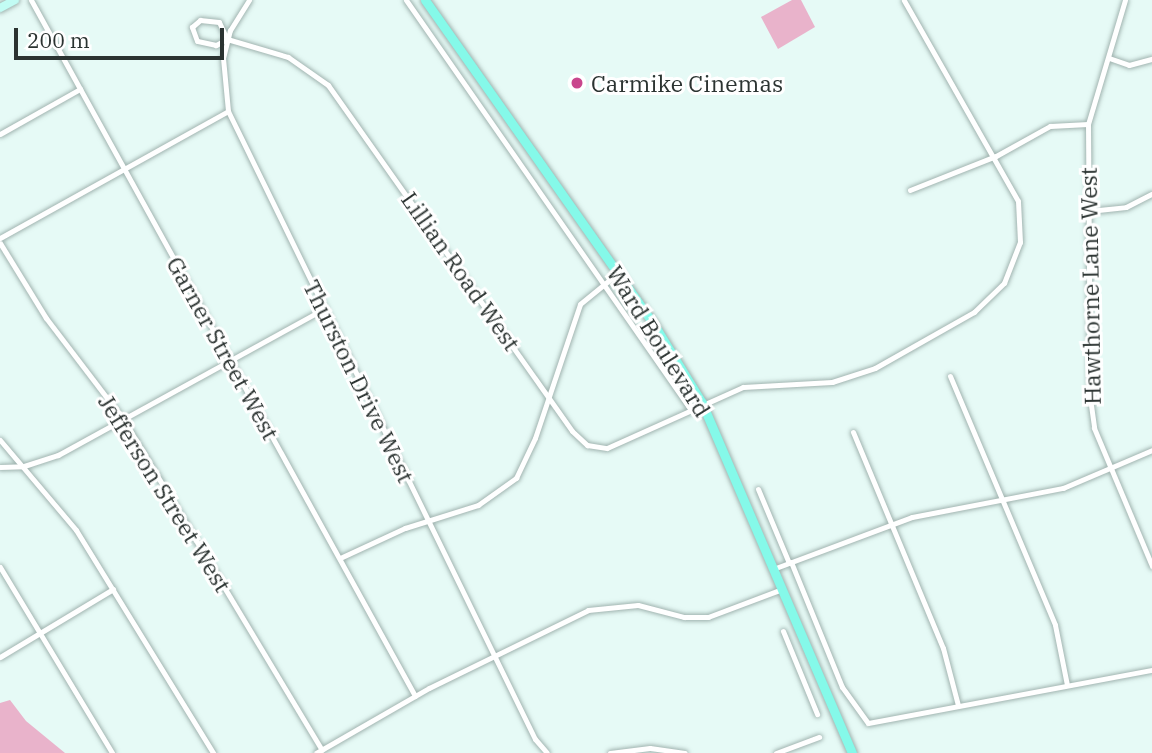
<!DOCTYPE html>
<html>
<head>
<meta charset="utf-8">
<style>
  body { margin:0 }
  #map { position:relative; width:1152px; height:753px; overflow:hidden; background:#e6faf6; font-family:"IBM Plex Serif",serif }
  div>[style] { position:absolute }
  .green>* { inset:0; background:#e9b3cb }
  .roads { filter:drop-shadow(0 0 2px #a1b4b0) drop-shadow(0 0 2px #a1b4b0) }
  .minor>* { height:5px; margin:-2.5px; padding:0 2.5px; transform-origin:2.5px; border-radius:2.5px; background:#fff }
  .secondary>* { height:8px; margin:-4px; padding:0 4px; transform-origin:4px; border-radius:4px; background:#c2fcf4 }
  .primary>* { height:9px; margin:-4.5px; padding:0 4.5px; transform-origin:4.5px; border-radius:4.5px; background:#85f9e9 }
  .dots>* { width:19px; height:19px; translate:-50% -50%; box-sizing:border-box; border:4px solid #fff; border-radius:50% }
  span { translate:-50% -50%; white-space:nowrap; text-align:center; line-height:1.15; -webkit-text-stroke:6px #fff; paint-order:stroke }
  .poi-label { font-size:23px; color:#2b3331 }
  .left { translate:0 -50%; text-align:left }
  .street-label { font-size:23px; color:#2b3331 }
  .scale { position:absolute; left:14px; top:28px; width:210px; height:32px; box-sizing:border-box; border:4px solid #2b3331; border-top:0; padding-left:9px; font-size:21px; line-height:24px; white-space:nowrap; color:#2b3331; -webkit-text-stroke:5px #fff; paint-order:stroke }
</style>
</head>
<body>
<div id="map">
  <div class="green">
    <i style="clip-path:polygon(792px 0,801px 0,815px 27px,778px 49px,761px 17px)"></i>
    <i style="clip-path:polygon(10px 700px,26px 721px,65px 753px,0 753px,0 703px)"></i>
  </div>
  <div class="roads">
    <div class="minor">
      <i style="left:31px;top:0;width:795px;rotate:61.11deg"></i>
      <i style="left:249px;top:0;width:36px;rotate:122deg"></i>
      <i style="left:230px;top:30px;width:29px;rotate:104deg"></i>
      <i style="left:223px;top:58px;width:53px;rotate:84.6deg"></i>
      <i style="left:228px;top:111px;width:699px;rotate:63.95deg"></i>
      <i style="left:535px;top:739px;width:18px;rotate:49deg"></i>
      <i style="left:406px;top:0;width:498px;rotate:55.2deg"></i>
      <i style="left:1125px;top:0;width:129px;rotate:106.6deg"></i>
      <i style="left:1088px;top:124px;width:274px;rotate:89.6deg"></i>
      <i style="left:1090px;top:398px;width:30px;rotate:82deg"></i>
      <i style="left:1094px;top:428px;width:150px;rotate:67.2deg"></i>
      <i style="left:200px;top:20px;width:19px;rotate:6deg"></i>
      <i style="left:219px;top:22px;width:19px;rotate:65deg"></i>
      <i style="left:227px;top:39px;width:13px;rotate:151deg"></i>
      <i style="left:216px;top:45px;width:19px;rotate:-168deg"></i>
      <i style="left:197px;top:41px;width:15px;rotate:-110deg"></i>
      <i style="left:192px;top:27px;width:11px;rotate:-41deg"></i>
      <i style="left:227px;top:39px;width:64px;rotate:16.4deg"></i>
      <i style="left:288px;top:57px;width:49px;rotate:35deg"></i>
      <i style="left:328px;top:85px;width:423px;rotate:54.8deg"></i>
      <i style="left:572px;top:431px;width:21px;rotate:43deg"></i>
      <i style="left:587px;top:445px;width:20px;rotate:9deg"></i>
      <i style="left:607px;top:448px;width:149px;rotate:-24.2deg"></i>
      <i style="left:743px;top:387px;width:89px;rotate:-3.2deg"></i>
      <i style="left:832px;top:382px;width:45px;rotate:-18deg"></i>
      <i style="left:875px;top:368px;width:114px;rotate:-29.5deg"></i>
      <i style="left:974px;top:312px;width:42px;rotate:-44deg"></i>
      <i style="left:1004px;top:283px;width:44px;rotate:-68.7deg"></i>
      <i style="left:1020px;top:242px;width:41px;rotate:-92.8deg"></i>
      <i style="left:1018px;top:201px;width:231px;rotate:-119.6deg"></i>
      <i style="left:1109px;top:58px;width:21px;rotate:19deg"></i>
      <i style="left:1129px;top:65px;width:24px;rotate:-15deg"></i>
      <i style="left:0;top:134px;width:92px;rotate:-29.4deg"></i>
      <i style="left:910px;top:190px;width:92px;rotate:-21.6deg"></i>
      <i style="left:996px;top:156px;width:62px;rotate:-29.1deg"></i>
      <i style="left:1050px;top:126px;width:38px;rotate:-3deg"></i>
      <i style="left:1089px;top:211px;width:37px;rotate:-6deg"></i>
      <i style="left:1126px;top:207px;width:29px;rotate:-27deg"></i>
      <i style="left:0;top:238px;width:261px;rotate:-29.1deg"></i>
      <i style="left:0;top:243px;width:88px;rotate:58.5deg"></i>
      <i style="left:46px;top:318px;width:127px;rotate:52.7deg"></i>
      <i style="left:123px;top:419px;width:386px;rotate:59deg"></i>
      <i style="left:950px;top:376px;width:270px;rotate:67.1deg"></i>
      <i style="left:1055px;top:625px;width:61px;rotate:78.7deg"></i>
      <i style="left:853px;top:432px;width:234px;rotate:67.4deg"></i>
      <i style="left:943px;top:648px;width:59px;rotate:75.3deg"></i>
      <i style="left:0;top:440px;width:118px;rotate:49.8deg"></i>
      <i style="left:76px;top:530px;width:262px;rotate:58.4deg"></i>
      <i style="left:0;top:467px;width:24px;rotate:-2deg"></i>
      <i style="left:24px;top:466px;width:36px;rotate:-18deg"></i>
      <i style="left:58px;top:455px;width:303px;rotate:-28.8deg"></i>
      <i style="left:758px;top:489px;width:80px;rotate:67.3deg"></i>
      <i style="left:340px;top:558px;width:72px;rotate:-24.8deg"></i>
      <i style="left:405px;top:528px;width:77px;rotate:-17.5deg"></i>
      <i style="left:478px;top:505px;width:47px;rotate:-35.4deg"></i>
      <i style="left:516px;top:478px;width:44px;rotate:-64.6deg"></i>
      <i style="left:535px;top:438px;width:141px;rotate:-71.4deg"></i>
      <i style="left:580px;top:304px;width:49px;rotate:-39.2deg"></i>
      <i style="left:791px;top:562px;width:135px;rotate:67.8deg"></i>
      <i style="left:842px;top:687px;width:44px;rotate:54.2deg"></i>
      <i style="left:868px;top:723px;width:289px;rotate:-10.6deg"></i>
      <i style="left:0;top:567px;width:217px;rotate:58.9deg"></i>
      <i style="left:773px;top:569px;width:148px;rotate:-20.5deg"></i>
      <i style="left:912px;top:517px;width:154px;rotate:-10.9deg"></i>
      <i style="left:1063px;top:488px;width:97px;rotate:-23.1deg"></i>
      <i style="left:783px;top:631px;width:90px;rotate:67.7deg"></i>
      <i style="left:0;top:657px;width:132px;rotate:-31deg"></i>
      <i style="left:316px;top:753px;width:130px;rotate:-29.9deg"></i>
      <i style="left:429px;top:688px;width:177px;rotate:-26.1deg"></i>
      <i style="left:588px;top:610px;width:50px;rotate:-5.7deg"></i>
      <i style="left:638px;top:605px;width:48px;rotate:14.6deg"></i>
      <i style="left:684px;top:617px;width:24px"></i>
      <i style="left:708px;top:617px;width:79px;rotate:-20.7deg"></i>
      <i style="left:610px;top:753px;width:40px;rotate:-7.1deg"></i>
      <i style="left:650px;top:748px;width:35px;rotate:8deg"></i>
      <i style="left:776px;top:753px;width:46px;rotate:-20.4deg"></i>
    </div>
    <div class="secondary">
      <i style="left:0;top:8px;width:17px;rotate:-28deg"></i>
    </div>
    <div class="primary">
      <i style="left:425px;top:0;width:395px;rotate:54.8deg"></i>
      <i style="left:653px;top:323px;width:94px;rotate:58.5deg"></i>
      <i style="left:702px;top:403px;width:381px;rotate:66.8deg"></i>
    </div>
  </div>
  <div class="dots">
    <i style="left:577px;top:83px;background:#c9468d"></i>
  </div>
  <div class="poi-label">
    <span class="left" style="left:591px;top:83px">Carmike Cinemas</span>
  </div>
  <div class="street-label">
    <span style="left:461px;top:271px;rotate:55deg">Lillian Road West</span>
    <span style="left:1090px;top:286px;rotate:-91deg">Hawthorne Lane West</span>
    <span style="left:659px;top:341px;rotate:58deg">Ward Boulevard</span>
    <span style="left:223px;top:348px;rotate:61deg">Garner Street West</span>
    <span style="left:359px;top:381px;rotate:64deg">Thurston Drive West</span>
    <span style="left:165px;top:493px;rotate:58deg">Jefferson Street West</span>
  </div>
  <div class="scale">200 m</div>
</div>
</body>
</html>
